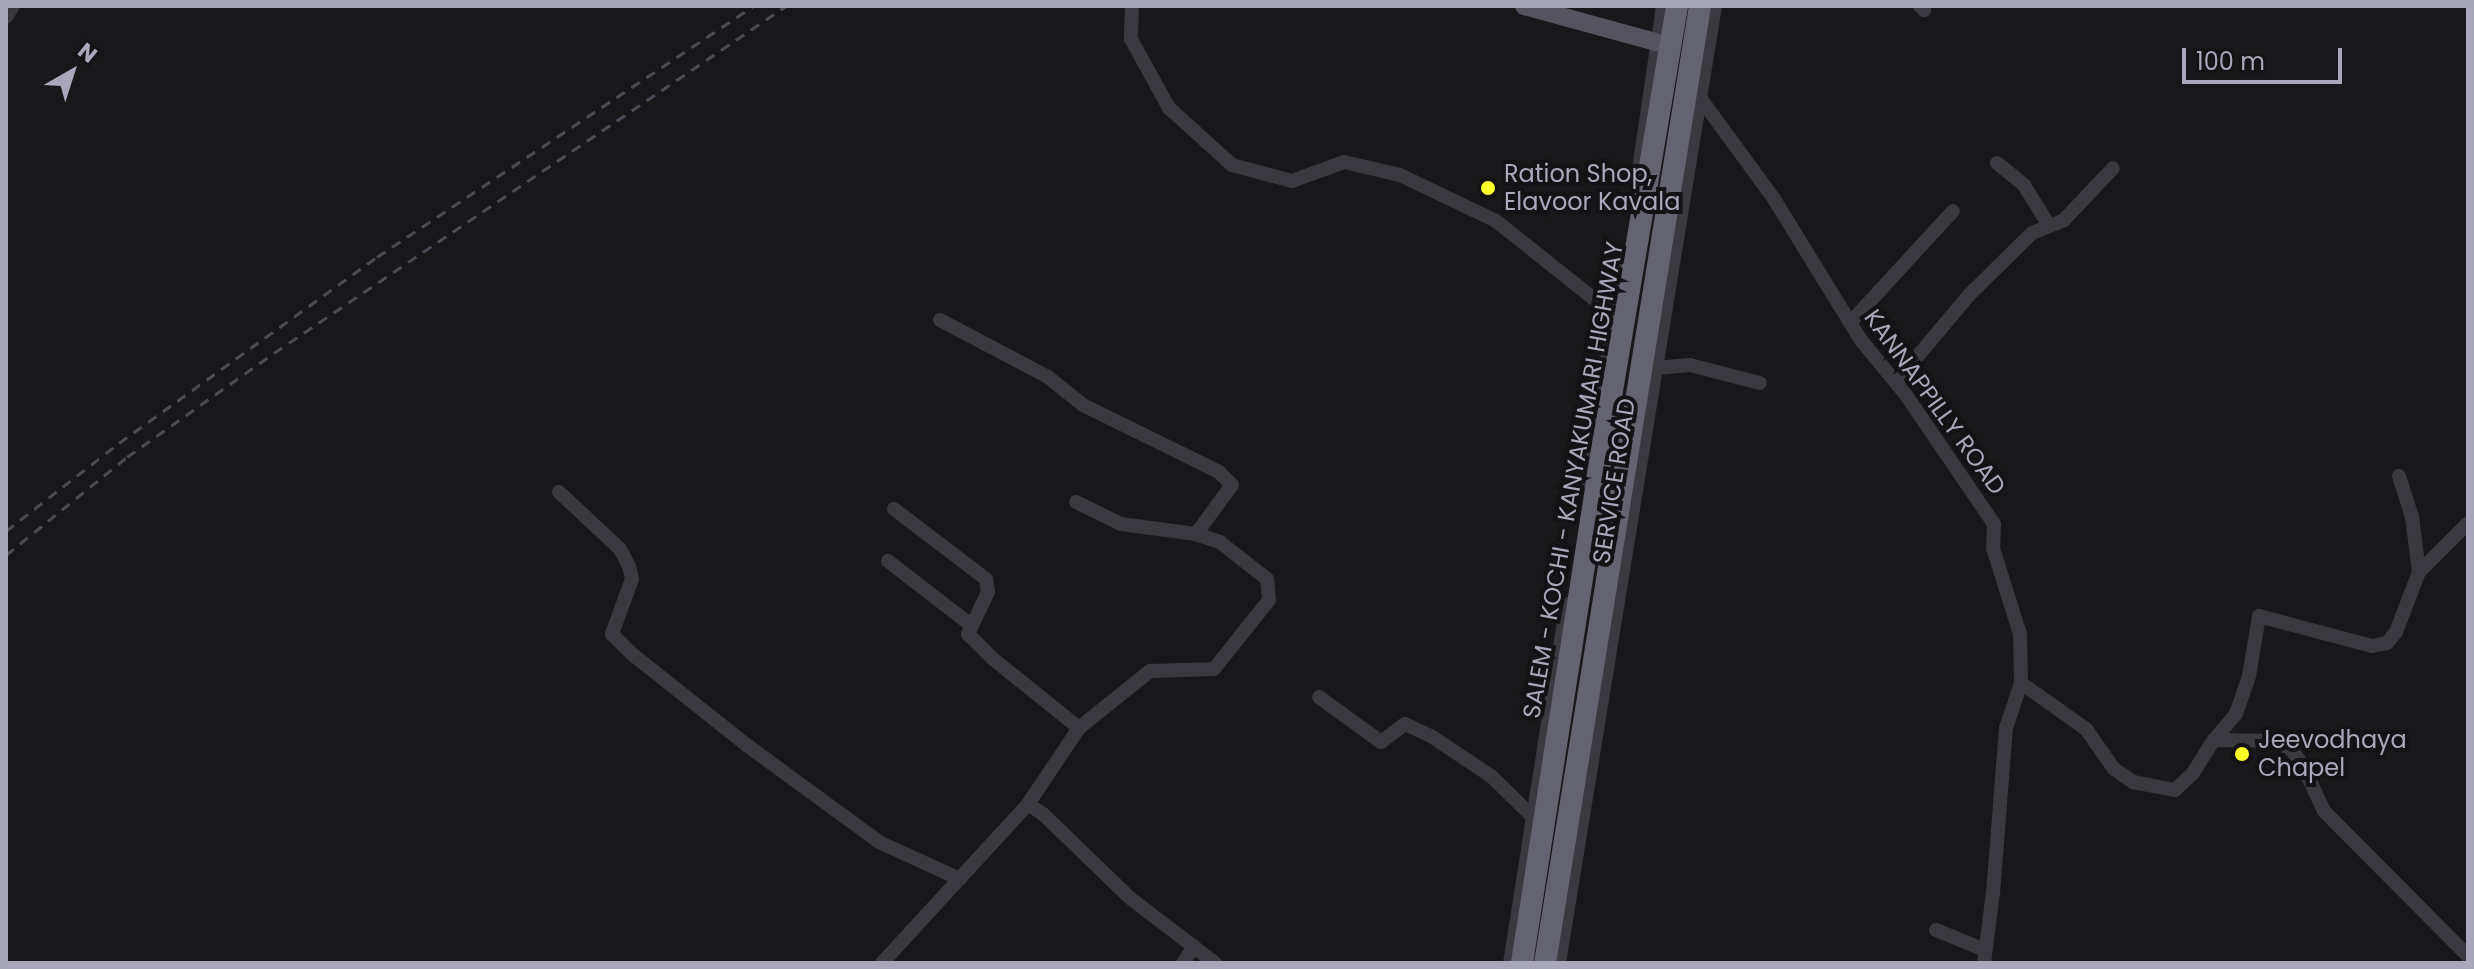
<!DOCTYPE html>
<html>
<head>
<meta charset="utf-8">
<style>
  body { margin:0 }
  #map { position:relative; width:2474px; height:969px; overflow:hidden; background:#181719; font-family:Poppins,sans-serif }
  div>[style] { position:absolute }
  .minor>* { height:14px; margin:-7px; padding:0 7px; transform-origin:7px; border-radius:7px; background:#3b3940 }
  .major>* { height:18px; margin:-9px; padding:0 9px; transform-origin:9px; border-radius:9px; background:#55535e }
  .highway>* { height:22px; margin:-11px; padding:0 11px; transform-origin:11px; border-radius:11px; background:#646370 }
  .rail>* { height:3px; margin-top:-1.5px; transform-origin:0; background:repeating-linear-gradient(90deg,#4b4a54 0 10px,transparent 0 18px) }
  .dots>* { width:22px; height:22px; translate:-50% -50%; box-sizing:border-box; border:4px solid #131214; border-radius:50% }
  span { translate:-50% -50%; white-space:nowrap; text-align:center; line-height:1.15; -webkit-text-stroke:8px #131214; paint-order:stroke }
  .poi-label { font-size:24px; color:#a8a8ba }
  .left { translate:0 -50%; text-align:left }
  .street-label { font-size:24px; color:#a8a8ba }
  .frame { position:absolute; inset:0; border:8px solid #a8a8ba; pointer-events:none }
  .north { position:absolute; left:32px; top:32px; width:80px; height:80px; -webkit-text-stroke:6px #131214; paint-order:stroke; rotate:39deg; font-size:22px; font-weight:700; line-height:32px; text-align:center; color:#a8a8ba }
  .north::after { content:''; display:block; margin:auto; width:28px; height:36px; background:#a8a8ba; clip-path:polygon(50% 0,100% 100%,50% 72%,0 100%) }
  .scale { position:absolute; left:2182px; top:48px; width:160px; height:36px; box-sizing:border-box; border:4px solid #a8a8ba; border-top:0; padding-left:10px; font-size:24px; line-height:28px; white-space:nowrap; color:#a8a8ba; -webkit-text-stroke:6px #131214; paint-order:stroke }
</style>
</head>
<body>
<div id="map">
  <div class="minor">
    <i style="left:1132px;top:6px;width:33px;rotate:92deg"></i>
    <i style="left:1131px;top:39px;width:79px;rotate:61.2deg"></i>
    <i style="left:1169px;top:108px;width:85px;rotate:42.1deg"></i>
    <i style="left:1232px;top:165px;width:62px;rotate:14.9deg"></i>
    <i style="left:1292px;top:181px;width:55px;rotate:-20.1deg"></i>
    <i style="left:1344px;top:162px;width:57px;rotate:13.1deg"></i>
    <i style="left:1400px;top:175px;width:106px;rotate:25.6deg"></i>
    <i style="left:1496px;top:221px;width:149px;rotate:38.5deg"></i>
    <i style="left:1920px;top:6px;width:6px;rotate:45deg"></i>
    <i style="left:6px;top:17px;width:13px;rotate:-58deg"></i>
    <i style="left:1698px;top:95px;width:129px;rotate:53.8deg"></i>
    <i style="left:1774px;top:199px;width:164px;rotate:58.4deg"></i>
    <i style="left:1860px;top:339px;width:72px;rotate:50.6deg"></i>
    <i style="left:1906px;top:395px;width:156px;rotate:55.7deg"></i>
    <i style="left:1994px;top:524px;width:24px;rotate:92deg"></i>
    <i style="left:1993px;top:548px;width:90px;rotate:72.6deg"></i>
    <i style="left:2020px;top:634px;width:49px;rotate:88.8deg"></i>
    <i style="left:2021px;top:683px;width:47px;rotate:108.4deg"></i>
    <i style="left:2006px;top:728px;width:165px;rotate:94.5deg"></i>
    <i style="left:1993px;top:892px;width:72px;rotate:97.2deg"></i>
    <i style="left:1997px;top:163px;width:35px;rotate:39deg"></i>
    <i style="left:2024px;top:185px;width:46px;rotate:58.4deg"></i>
    <i style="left:1639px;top:169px;width:165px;rotate:-81.6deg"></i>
    <i style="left:940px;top:320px;width:122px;rotate:27.8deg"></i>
    <i style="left:1048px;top:377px;width:45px;rotate:38.7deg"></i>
    <i style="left:1083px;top:405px;width:152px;rotate:26.2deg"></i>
    <i style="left:1219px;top:472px;width:18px;rotate:45deg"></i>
    <i style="left:1232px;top:485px;width:61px;rotate:126.3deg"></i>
    <i style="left:1850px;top:323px;width:152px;rotate:-47.4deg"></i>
    <i style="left:1655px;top:368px;width:35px;rotate:-5deg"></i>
    <i style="left:1690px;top:365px;width:72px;rotate:14.4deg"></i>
    <i style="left:1896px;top:382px;width:114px;rotate:-50deg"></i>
    <i style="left:1969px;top:295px;width:88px;rotate:-44.5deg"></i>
    <i style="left:2032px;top:233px;width:35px;rotate:-22deg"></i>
    <i style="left:2064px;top:220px;width:71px;rotate:-46.7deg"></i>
    <i style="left:2399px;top:476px;width:43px;rotate:72.4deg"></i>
    <i style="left:2412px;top:517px;width:55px;rotate:82.7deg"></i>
    <i style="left:1586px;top:481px;width:219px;rotate:-80.3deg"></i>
    <i style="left:559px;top:492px;width:83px;rotate:43.1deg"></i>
    <i style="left:620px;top:549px;width:19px;rotate:62deg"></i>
    <i style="left:629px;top:566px;width:13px;rotate:77deg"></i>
    <i style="left:632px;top:579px;width:59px;rotate:110deg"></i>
    <i style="left:612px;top:634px;width:28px;rotate:45deg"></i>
    <i style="left:632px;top:654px;width:148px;rotate:38.4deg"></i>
    <i style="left:748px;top:746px;width:162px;rotate:36.2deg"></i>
    <i style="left:879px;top:842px;width:89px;rotate:24.6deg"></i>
    <i style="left:894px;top:509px;width:116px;rotate:37.3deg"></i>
    <i style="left:986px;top:579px;width:13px;rotate:81deg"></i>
    <i style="left:988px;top:592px;width:47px;rotate:115.5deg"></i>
    <i style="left:968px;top:634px;width:34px;rotate:45deg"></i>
    <i style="left:992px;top:658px;width:112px;rotate:38.8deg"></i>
    <i style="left:888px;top:561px;width:106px;rotate:37.7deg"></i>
    <i style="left:2021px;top:683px;width:80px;rotate:35.3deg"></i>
    <i style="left:2086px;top:729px;width:49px;rotate:55deg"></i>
    <i style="left:2114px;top:769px;width:23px;rotate:34deg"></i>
    <i style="left:2133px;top:782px;width:43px;rotate:10.8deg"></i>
    <i style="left:2175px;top:790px;width:25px;rotate:-43deg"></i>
    <i style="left:2193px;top:773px;width:39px;rotate:-58deg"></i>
    <i style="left:2214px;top:740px;width:57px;rotate:1deg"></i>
    <i style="left:2271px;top:741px;width:20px;rotate:20deg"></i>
    <i style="left:2290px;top:748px;width:20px;rotate:53deg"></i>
    <i style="left:2302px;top:764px;width:52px;rotate:64.9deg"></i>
    <i style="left:2324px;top:811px;width:204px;rotate:45.2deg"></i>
    <i style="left:1319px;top:697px;width:77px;rotate:36deg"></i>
    <i style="left:1381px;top:742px;width:30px;rotate:-37deg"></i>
    <i style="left:1405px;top:724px;width:29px;rotate:25deg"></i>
    <i style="left:1431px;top:736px;width:72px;rotate:33.7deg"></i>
    <i style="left:1491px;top:776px;width:57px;rotate:44.3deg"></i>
    <i style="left:2214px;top:740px;width:34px;rotate:-50deg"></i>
    <i style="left:2236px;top:714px;width:40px;rotate:-71.1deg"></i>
    <i style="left:2249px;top:676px;width:61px;rotate:-80.5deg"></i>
    <i style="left:2259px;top:616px;width:117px;rotate:14.9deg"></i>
    <i style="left:2372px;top:646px;width:15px;rotate:-11deg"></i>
    <i style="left:2387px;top:643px;width:14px;rotate:-51deg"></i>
    <i style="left:2396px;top:632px;width:64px;rotate:-69deg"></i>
    <i style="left:2419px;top:572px;width:69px;rotate:-45deg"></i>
    <i style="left:1028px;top:804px;width:92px;rotate:-56.1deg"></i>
    <i style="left:1079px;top:728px;width:91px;rotate:-38.8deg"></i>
    <i style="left:1150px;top:671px;width:64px;rotate:-1.8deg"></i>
    <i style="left:1214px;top:669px;width:88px;rotate:-51.4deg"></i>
    <i style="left:1269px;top:600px;width:21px;rotate:-95deg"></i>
    <i style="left:1267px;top:579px;width:60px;rotate:-141.8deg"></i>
    <i style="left:1220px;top:542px;width:25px;rotate:-162deg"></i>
    <i style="left:1196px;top:534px;width:76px;rotate:-172.4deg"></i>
    <i style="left:1121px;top:524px;width:50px;rotate:-153.9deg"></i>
    <i style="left:1936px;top:930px;width:53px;rotate:22.2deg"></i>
    <i style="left:882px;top:963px;width:216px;rotate:-47.4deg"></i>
    <i style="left:1028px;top:804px;width:18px;rotate:34deg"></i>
    <i style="left:1043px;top:814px;width:121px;rotate:44deg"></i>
    <i style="left:1130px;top:898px;width:107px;rotate:37.4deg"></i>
    <i style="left:1183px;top:963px;width:20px;rotate:-57deg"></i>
    <i style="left:1510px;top:963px;width:363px;rotate:-81deg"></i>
    <i style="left:1559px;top:963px;width:970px;rotate:-80.74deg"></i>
  </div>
  <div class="major">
    <i style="left:1524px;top:6px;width:137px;rotate:15.3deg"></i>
  </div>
  <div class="highway">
    <i style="left:1522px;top:963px;width:525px;rotate:-81.13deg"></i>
    <i style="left:1603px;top:444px;width:444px;rotate:-80.4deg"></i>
    <i style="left:1545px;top:963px;width:969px;rotate:-80.8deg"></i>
  </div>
  <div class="rail">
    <i style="left:6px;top:531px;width:143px;rotate:-37.9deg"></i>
    <i style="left:119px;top:443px;width:318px;rotate:-35.8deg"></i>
    <i style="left:377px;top:257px;width:453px;rotate:-33.7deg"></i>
    <i style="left:6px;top:555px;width:156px;rotate:-39deg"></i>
    <i style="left:127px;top:457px;width:180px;rotate:-35.3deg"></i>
    <i style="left:274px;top:353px;width:619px;rotate:-34.13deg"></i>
  </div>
  <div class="dots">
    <i style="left:1488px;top:188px;background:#ffff29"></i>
    <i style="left:2242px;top:754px;background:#ffff29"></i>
  </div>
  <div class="poi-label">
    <span class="left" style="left:1504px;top:188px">Ration Shop,<br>Elavoor Kavala</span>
    <span class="left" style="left:2258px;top:754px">Jeevodhaya<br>Chapel</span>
  </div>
  <div class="street-label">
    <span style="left:1935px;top:402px;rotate:54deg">KANNAPPILLY ROAD</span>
    <span style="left:1573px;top:480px;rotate:-80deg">SALEM - KOCHI - KANYAKUMARI HIGHWAY</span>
    <span style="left:1614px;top:481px;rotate:-81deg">SERVICE ROAD</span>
  </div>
  <div class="frame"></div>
  <div class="north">N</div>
  <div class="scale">100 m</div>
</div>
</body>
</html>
